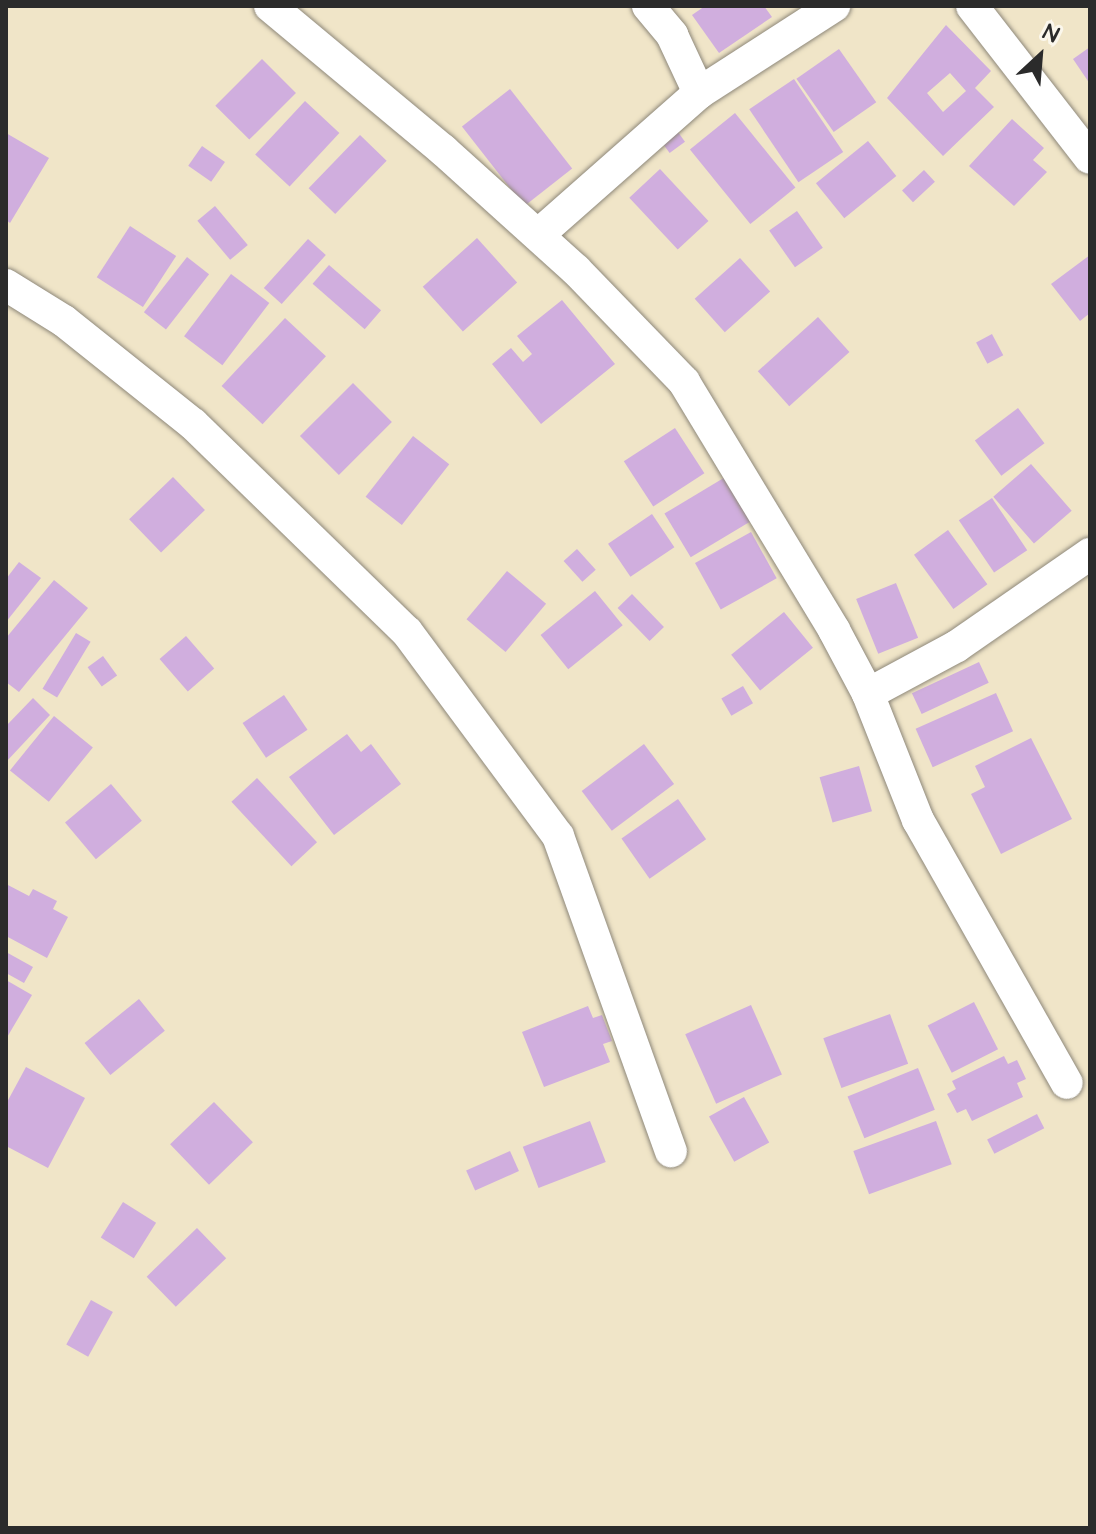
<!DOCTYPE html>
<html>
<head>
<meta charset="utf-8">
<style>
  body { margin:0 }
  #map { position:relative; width:1096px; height:1534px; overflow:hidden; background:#f0e5c8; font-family:"Architects Daughter",sans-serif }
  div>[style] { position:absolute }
  .building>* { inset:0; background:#d0aede; transform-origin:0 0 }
  .roads { filter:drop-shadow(0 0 2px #8e887a) drop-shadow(0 0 2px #8e887a) }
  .minor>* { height:32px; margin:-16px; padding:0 16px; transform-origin:16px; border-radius:16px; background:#fff }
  span { translate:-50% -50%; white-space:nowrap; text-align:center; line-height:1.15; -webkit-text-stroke:6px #fbf7ec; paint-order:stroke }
  .frame { position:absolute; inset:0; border:8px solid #2b2b2b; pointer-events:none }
  .north { position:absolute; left:1000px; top:16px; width:80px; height:80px; -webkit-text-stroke:6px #fbf7ec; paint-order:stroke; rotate:26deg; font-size:22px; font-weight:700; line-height:32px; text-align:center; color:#2b2b2b }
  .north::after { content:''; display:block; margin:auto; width:28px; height:36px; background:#2b2b2b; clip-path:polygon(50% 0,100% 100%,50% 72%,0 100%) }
</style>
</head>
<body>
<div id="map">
  <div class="building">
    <i style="clip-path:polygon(705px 6px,764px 6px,772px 17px,719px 53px,692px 15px)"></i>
    <i style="clip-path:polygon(evenodd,946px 25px,991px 71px,975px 88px,994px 107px,943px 156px,887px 98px,946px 25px,950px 73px,966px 91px,943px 112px,927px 93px,950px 73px)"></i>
    <i style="clip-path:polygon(1090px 47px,1090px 84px,1073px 59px)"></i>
    <i style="left:839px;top:49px;width:65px;height:52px;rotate:55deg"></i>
    <i style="left:262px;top:59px;width:48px;height:66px;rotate:45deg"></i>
    <i style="left:794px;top:79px;width:88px;height:54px;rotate:56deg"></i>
    <i style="left:510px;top:89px;width:101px;height:61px;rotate:52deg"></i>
    <i style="left:305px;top:101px;width:47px;height:73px;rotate:43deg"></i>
    <i style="left:735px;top:113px;width:96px;height:58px;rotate:51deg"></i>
    <i style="clip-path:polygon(1012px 119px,1044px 148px,1033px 160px,1047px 172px,1014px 206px,969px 166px)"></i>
    <i style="left:675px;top:128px;width:17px;height:19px;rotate:54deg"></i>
    <i style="clip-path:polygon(6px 133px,49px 158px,10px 223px,6px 220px)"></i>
    <i style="left:360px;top:135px;width:37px;height:74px;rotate:44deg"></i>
    <i style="left:868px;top:141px;width:45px;height:67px;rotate:51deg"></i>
    <i style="left:202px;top:146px;width:28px;height:24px;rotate:35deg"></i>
    <i style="left:660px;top:169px;width:71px;height:42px;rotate:47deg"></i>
    <i style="left:924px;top:170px;width:16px;height:30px;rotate:47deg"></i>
    <i style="left:215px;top:206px;width:51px;height:23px;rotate:50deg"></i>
    <i style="left:797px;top:211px;width:45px;height:34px;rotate:55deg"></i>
    <i style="left:130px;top:226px;width:55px;height:61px;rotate:33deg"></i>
    <i style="left:477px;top:238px;width:60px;height:73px;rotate:48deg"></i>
    <i style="left:308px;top:239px;width:24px;height:66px;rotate:42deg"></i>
    <i style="clip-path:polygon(1090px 255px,1090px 313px,1080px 321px,1051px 284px)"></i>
    <i style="left:187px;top:257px;width:28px;height:70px;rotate:38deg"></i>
    <i style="left:740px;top:258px;width:45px;height:61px;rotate:48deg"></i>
    <i style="left:329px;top:265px;width:69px;height:25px;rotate:41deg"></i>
    <i style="left:231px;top:274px;width:48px;height:78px;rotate:37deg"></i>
    <i style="clip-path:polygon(562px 300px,615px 364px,541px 424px,492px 364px,511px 348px,523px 362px,532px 354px,517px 336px)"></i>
    <i style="left:818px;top:317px;width:47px;height:81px;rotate:48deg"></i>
    <i style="left:285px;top:318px;width:56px;height:93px;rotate:43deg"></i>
    <i style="left:992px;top:334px;width:24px;height:18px;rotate:62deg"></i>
    <i style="left:353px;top:383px;width:55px;height:75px;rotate:45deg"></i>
    <i style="left:1018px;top:408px;width:44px;height:54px;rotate:53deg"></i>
    <i style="left:675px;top:428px;width:54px;height:61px;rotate:57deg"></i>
    <i style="left:413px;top:436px;width:46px;height:77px;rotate:38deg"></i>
    <i style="left:1031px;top:464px;width:62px;height:50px;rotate:49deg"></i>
    <i style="left:727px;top:476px;width:51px;height:73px;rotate:59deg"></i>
    <i style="left:173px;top:477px;width:46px;height:61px;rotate:46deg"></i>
    <i style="left:992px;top:498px;width:63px;height:40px;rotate:56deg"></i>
    <i style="left:652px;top:514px;width:40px;height:53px;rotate:56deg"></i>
    <i style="left:948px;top:530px;width:67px;height:42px;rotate:54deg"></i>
    <i style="left:751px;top:532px;width:53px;height:64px;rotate:61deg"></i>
    <i style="left:577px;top:549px;width:28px;height:18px;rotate:48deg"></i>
    <i style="clip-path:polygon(19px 562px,41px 578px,6px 622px,6px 579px)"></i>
    <i style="left:507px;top:571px;width:51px;height:63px;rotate:40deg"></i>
    <i style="clip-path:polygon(54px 580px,88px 608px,19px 692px,6px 682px,6px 638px)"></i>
    <i style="left:896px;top:583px;width:59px;height:43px;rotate:68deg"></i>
    <i style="left:595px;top:591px;width:44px;height:70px;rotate:51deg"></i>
    <i style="left:632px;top:594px;width:46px;height:20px;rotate:46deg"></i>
    <i style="left:784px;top:612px;width:46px;height:68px;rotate:51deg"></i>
    <i style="left:76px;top:633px;width:17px;height:65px;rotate:31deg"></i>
    <i style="left:186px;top:636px;width:43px;height:35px;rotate:49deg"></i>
    <i style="left:103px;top:656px;width:24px;height:19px;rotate:54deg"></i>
    <i style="left:979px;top:662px;width:23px;height:74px;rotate:65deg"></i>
    <i style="left:743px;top:686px;width:20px;height:25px;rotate:60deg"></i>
    <i style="left:996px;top:693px;width:42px;height:88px;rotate:66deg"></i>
    <i style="left:284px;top:695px;width:42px;height:50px;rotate:56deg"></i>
    <i style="clip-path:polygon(33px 698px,50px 715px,6px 762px,6px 726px)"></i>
    <i style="left:54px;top:716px;width:50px;height:70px;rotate:39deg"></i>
    <i style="clip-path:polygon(347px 734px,361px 752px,371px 744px,401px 784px,334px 835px,289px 777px)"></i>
    <i style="clip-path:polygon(1031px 738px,1072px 819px,1001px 854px,971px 794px,985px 787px,975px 766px)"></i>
    <i style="left:644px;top:744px;width:50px;height:78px;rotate:53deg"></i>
    <i style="left:859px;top:766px;width:47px;height:41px;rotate:74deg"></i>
    <i style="left:257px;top:778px;width:88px;height:35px;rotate:47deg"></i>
    <i style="left:111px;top:784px;width:48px;height:60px;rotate:50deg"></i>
    <i style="left:678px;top:799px;width:49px;height:69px;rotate:55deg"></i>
    <i style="clip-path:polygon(6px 884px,29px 896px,33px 889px,57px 901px,53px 909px,68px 917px,47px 958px,6px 936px)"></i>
    <i style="clip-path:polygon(6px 952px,33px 967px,24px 983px,6px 973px)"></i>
    <i style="clip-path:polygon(6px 980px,32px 995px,6px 1039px)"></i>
    <i style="left:139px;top:999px;width:41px;height:70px;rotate:51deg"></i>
    <i style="left:974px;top:1002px;width:53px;height:52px;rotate:63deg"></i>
    <i style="left:751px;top:1005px;width:76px;height:72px;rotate:66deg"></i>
    <i style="clip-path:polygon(588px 1006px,593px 1018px,602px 1015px,612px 1041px,603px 1044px,610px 1062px,544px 1087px,522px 1032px)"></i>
    <i style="left:890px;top:1014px;width:53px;height:71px;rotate:70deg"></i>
    <i style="clip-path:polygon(1004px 1056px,1008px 1064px,1017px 1060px,1026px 1079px,1017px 1083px,1023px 1097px,972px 1121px,966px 1109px,957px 1113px,947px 1094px,956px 1089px,952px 1081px)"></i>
    <i style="clip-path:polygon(26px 1067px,85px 1098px,48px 1168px,6px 1146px,6px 1104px)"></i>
    <i style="left:918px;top:1068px;width:45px;height:76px;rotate:68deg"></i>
    <i style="left:744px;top:1097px;width:52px;height:40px;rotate:61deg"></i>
    <i style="left:214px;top:1102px;width:56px;height:61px;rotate:46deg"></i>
    <i style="left:1037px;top:1114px;width:16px;height:56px;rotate:63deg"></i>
    <i style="left:590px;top:1121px;width:44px;height:72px;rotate:69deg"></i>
    <i style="left:936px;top:1121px;width:46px;height:88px;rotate:70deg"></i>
    <i style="left:510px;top:1151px;width:22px;height:48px;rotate:66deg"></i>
    <i style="left:123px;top:1202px;width:39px;height:42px;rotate:32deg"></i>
    <i style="left:197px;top:1228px;width:42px;height:70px;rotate:46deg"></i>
    <i style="left:91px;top:1300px;width:25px;height:51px;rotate:29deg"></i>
  </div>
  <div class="roads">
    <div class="minor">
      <i style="left:270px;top:6px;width:225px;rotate:39.8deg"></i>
      <i style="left:443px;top:150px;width:179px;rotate:42.1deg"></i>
      <i style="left:576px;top:270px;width:156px;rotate:46deg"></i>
      <i style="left:684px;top:382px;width:290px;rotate:58.8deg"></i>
      <i style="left:834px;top:630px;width:72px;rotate:62deg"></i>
      <i style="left:868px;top:694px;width:136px;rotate:68.4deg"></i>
      <i style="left:918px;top:820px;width:302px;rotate:60.5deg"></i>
      <i style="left:648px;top:6px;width:38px;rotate:50deg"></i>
      <i style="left:672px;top:35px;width:64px;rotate:65deg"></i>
      <i style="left:972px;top:6px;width:192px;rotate:52.2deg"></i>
      <i style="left:538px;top:235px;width:215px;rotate:-41.4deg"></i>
      <i style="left:699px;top:93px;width:161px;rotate:-32.8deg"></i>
      <i style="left:6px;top:285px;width:68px;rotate:31.8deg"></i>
      <i style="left:64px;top:321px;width:165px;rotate:38.6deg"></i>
      <i style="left:193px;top:424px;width:298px;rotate:44.2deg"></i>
      <i style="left:407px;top:632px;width:254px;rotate:53.5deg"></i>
      <i style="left:558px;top:836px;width:335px;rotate:70.3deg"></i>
      <i style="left:868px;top:694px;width:101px;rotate:-28.3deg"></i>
      <i style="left:957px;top:646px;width:162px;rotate:-34.7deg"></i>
    </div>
  </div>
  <div class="frame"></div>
  <div class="north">N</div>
</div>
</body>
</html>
